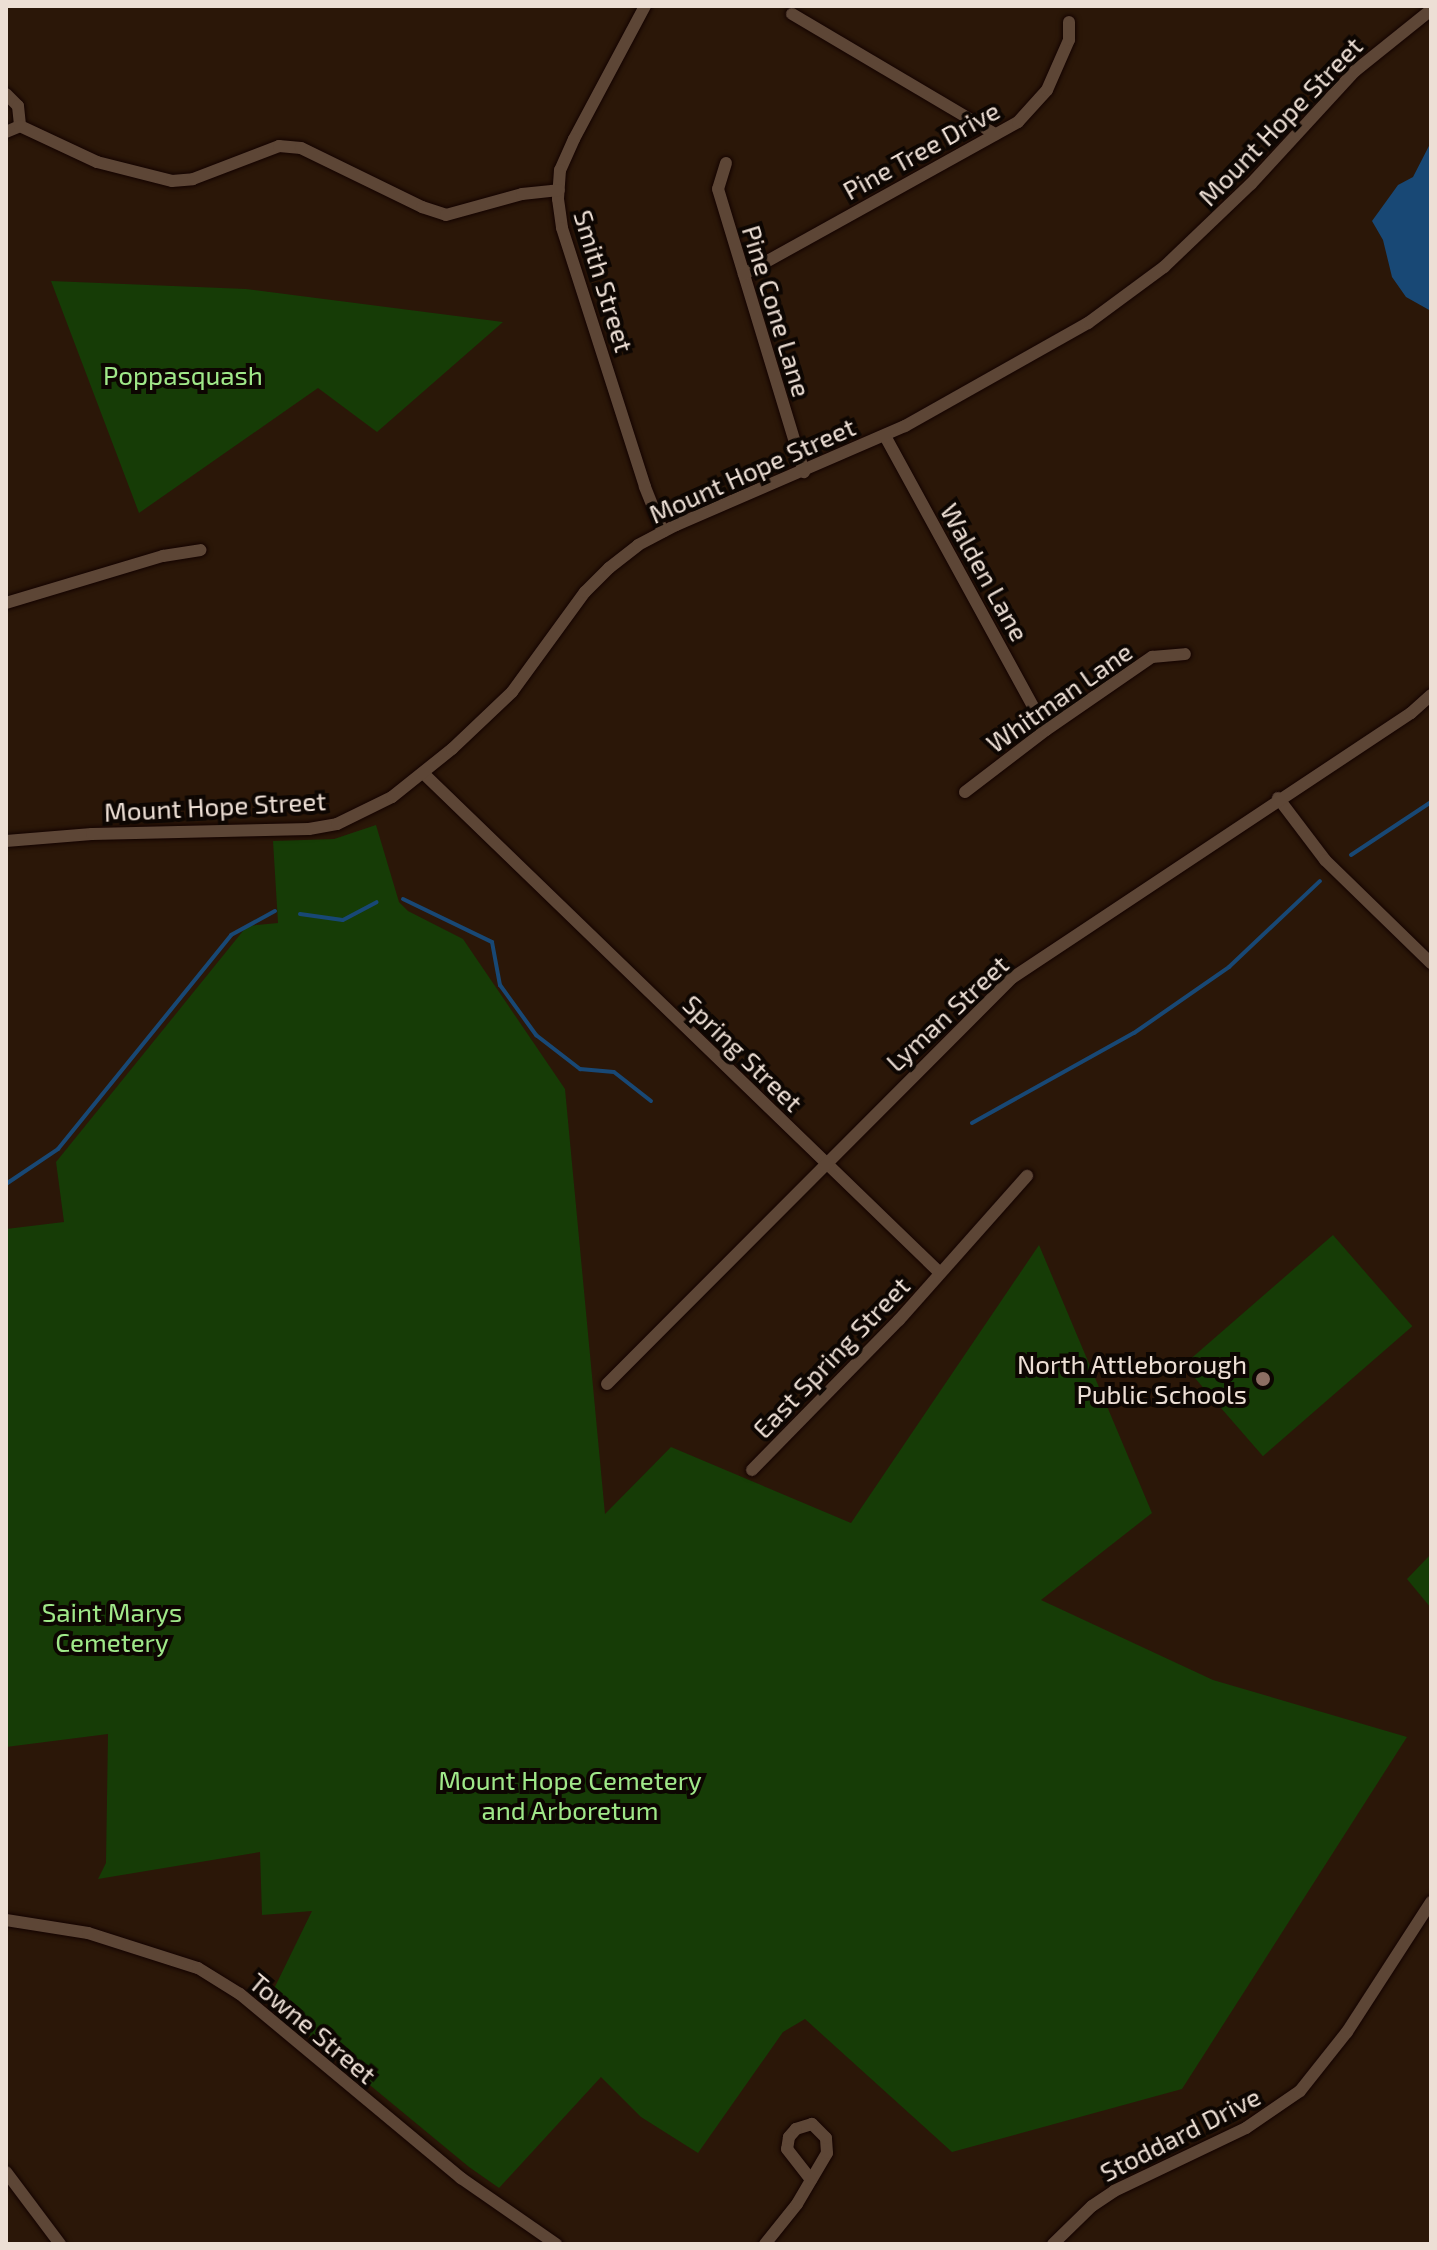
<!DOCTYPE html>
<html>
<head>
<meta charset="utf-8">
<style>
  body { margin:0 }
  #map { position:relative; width:1437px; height:2250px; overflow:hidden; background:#2b1708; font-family:"Exo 2",sans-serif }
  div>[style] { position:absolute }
  .green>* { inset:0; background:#163c06; transform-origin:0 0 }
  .water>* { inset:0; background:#184875 }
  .stream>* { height:4px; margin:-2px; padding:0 2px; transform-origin:2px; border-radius:2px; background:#184875 }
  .roads { filter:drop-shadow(0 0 2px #130300) drop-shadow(0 0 2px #130300) }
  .minor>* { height:12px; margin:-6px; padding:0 6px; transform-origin:6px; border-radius:6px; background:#5d4636 }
  .dots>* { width:22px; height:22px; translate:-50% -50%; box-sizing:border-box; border:4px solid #0d0602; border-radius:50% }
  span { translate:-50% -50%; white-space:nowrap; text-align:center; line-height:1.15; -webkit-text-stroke:8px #0d0602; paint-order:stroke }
  .street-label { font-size:26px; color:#eddfd5 }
  .park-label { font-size:26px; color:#a0e889 }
  .poi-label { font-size:26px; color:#eddfd5 }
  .right { translate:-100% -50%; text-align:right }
  .frame { position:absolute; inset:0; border:8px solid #eddfd5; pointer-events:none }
</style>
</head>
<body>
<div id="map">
  <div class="green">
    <i style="clip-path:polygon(51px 281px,246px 289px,503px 322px,377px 432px,318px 388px,139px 513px)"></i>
    <i style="clip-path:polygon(376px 825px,399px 902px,408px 911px,463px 939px,565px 1089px,605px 1514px,671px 1447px,851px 1523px,1039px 1245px,1152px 1513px,1041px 1600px,1213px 1680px,1407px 1737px,1182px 2089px,952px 2152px,805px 2019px,783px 2032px,698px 2153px,641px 2117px,601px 2077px,499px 2188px,469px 2167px,268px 2001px,312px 1911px,262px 1915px,260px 1852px,98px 1879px,106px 1863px,108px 1734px,6px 1747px,6px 1229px,64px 1222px,56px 1162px,247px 926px,278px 923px,273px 841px,334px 839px)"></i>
    <i style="left:1333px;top:1235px;width:121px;height:198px;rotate:49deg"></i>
    <i style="clip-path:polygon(1431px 1554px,1431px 1608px,1407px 1579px)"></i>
  </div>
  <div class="water">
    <i style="clip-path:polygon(1431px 142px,1431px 311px,1406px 297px,1392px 277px,1383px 240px,1372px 221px,1398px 185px,1413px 177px)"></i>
  </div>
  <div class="stream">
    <i style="left:1351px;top:855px;width:96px;rotate:-33.5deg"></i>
    <i style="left:403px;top:899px;width:99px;rotate:25.8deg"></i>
    <i style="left:492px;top:942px;width:44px;rotate:79.5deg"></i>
    <i style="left:500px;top:985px;width:62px;rotate:54.2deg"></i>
    <i style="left:536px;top:1035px;width:56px;rotate:37.7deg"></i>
    <i style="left:580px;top:1069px;width:34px;rotate:5deg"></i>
    <i style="left:614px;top:1072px;width:47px;rotate:38.1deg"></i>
    <i style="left:300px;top:914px;width:43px;rotate:7.9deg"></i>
    <i style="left:343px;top:920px;width:38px;rotate:-28deg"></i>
    <i style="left:972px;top:1123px;width:185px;rotate:-29.1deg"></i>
    <i style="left:1134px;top:1033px;width:116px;rotate:-34.8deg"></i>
    <i style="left:1229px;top:967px;width:125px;rotate:-43.4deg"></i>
    <i style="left:6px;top:1184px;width:63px;rotate:-33.9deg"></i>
    <i style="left:58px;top:1149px;width:275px;rotate:-51deg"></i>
    <i style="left:231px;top:935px;width:50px;rotate:-28.6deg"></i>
  </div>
  <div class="roads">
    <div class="minor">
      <i style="left:645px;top:6px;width:151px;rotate:118.1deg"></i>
      <i style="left:574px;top:139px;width:34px;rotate:114deg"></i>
      <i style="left:560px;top:170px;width:29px;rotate:94deg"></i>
      <i style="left:558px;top:199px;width:29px;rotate:82deg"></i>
      <i style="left:562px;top:228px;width:272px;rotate:72.2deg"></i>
      <i style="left:645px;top:487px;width:48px;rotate:68.2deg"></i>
      <i style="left:792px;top:14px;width:236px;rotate:30.6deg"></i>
      <i style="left:6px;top:94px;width:17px;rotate:45deg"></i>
      <i style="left:18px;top:106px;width:20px;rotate:84deg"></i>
      <i style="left:6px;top:132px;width:15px;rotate:-23deg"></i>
      <i style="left:20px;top:126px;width:85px;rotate:25.1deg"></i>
      <i style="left:97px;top:162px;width:77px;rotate:14.2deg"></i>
      <i style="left:172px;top:181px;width:21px;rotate:-5deg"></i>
      <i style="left:193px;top:179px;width:92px;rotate:-21deg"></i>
      <i style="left:279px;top:146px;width:22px;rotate:5deg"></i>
      <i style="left:301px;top:148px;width:135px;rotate:26deg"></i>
      <i style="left:422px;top:207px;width:25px;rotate:18deg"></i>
      <i style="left:446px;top:215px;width:79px;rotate:-15.4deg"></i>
      <i style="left:522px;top:194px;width:37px;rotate:-6deg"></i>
      <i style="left:726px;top:163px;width:27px;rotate:107deg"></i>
      <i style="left:718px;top:189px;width:296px;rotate:73.1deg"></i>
      <i style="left:744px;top:274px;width:313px;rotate:-29deg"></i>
      <i style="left:1018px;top:122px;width:43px;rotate:-47.8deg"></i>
      <i style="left:1047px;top:90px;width:55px;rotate:-66.3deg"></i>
      <i style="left:1069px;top:40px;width:18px;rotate:-90deg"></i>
      <i style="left:885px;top:436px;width:335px;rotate:61.3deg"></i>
      <i style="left:6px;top:603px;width:164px;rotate:-16.7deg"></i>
      <i style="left:163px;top:556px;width:38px;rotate:-9deg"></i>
      <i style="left:423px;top:773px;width:719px;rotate:44.04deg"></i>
      <i style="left:965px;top:792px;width:102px;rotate:-37.4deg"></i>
      <i style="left:1046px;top:730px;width:129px;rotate:-34.6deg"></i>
      <i style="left:1152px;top:657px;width:33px;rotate:-5deg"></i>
      <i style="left:1278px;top:798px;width:78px;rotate:52.8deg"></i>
      <i style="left:1325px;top:860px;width:148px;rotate:44.2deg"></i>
      <i style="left:6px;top:841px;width:86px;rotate:-4.7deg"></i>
      <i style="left:92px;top:834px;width:217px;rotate:-1.3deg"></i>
      <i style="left:309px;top:829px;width:28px;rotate:-10deg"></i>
      <i style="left:337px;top:824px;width:61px;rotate:-26.1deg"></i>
      <i style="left:392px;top:797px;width:77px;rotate:-38.7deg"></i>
      <i style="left:452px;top:749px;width:83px;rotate:-43.5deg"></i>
      <i style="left:512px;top:692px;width:124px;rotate:-53.9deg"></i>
      <i style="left:585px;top:592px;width:34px;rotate:-45deg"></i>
      <i style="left:609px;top:568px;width:37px;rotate:-38deg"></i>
      <i style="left:638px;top:545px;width:43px;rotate:-27.8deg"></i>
      <i style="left:676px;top:525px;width:249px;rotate:-23.4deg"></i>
      <i style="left:905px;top:426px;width:210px;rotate:-29.4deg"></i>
      <i style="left:1088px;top:323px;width:94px;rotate:-36.4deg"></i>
      <i style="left:1164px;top:267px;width:120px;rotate:-43.7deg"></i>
      <i style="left:1251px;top:184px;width:154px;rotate:-47.4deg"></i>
      <i style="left:1355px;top:71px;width:97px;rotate:-38.8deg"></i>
      <i style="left:607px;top:1384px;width:573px;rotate:-45.07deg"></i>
      <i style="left:1012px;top:978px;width:479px;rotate:-33.6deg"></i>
      <i style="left:1411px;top:713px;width:27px;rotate:-42deg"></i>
      <i style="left:752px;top:1470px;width:210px;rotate:-45.6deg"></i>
      <i style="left:899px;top:1320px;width:193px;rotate:-48.4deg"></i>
      <i style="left:6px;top:1920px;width:83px;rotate:9deg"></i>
      <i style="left:88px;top:1933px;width:115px;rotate:17.7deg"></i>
      <i style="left:198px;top:1968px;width:49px;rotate:31.8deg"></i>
      <i style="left:240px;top:1994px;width:288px;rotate:39.8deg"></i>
      <i style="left:461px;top:2178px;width:116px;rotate:34.8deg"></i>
      <i style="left:6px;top:2172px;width:90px;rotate:53.1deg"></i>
      <i style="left:765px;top:2244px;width:51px;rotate:-51.3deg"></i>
      <i style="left:797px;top:2204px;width:59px;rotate:-59.5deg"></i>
      <i style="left:827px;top:2153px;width:15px;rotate:-94deg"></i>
      <i style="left:826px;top:2138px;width:20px;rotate:-135deg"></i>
      <i style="left:812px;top:2124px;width:17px;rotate:163deg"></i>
      <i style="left:796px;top:2129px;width:11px;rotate:131deg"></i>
      <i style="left:789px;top:2137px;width:12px;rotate:99deg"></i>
      <i style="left:787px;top:2149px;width:39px;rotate:52deg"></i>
      <i style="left:1053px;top:2244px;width:54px;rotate:-44.3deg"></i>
      <i style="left:1092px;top:2206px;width:27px;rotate:-34deg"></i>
      <i style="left:1114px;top:2191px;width:146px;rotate:-25.5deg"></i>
      <i style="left:1246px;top:2128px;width:65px;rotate:-34.4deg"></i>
      <i style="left:1300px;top:2091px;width:75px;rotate:-51.5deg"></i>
      <i style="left:1347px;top:2032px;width:155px;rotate:-57.1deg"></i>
    </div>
  </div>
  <div class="dots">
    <i style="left:1263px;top:1379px;background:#8d6e63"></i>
  </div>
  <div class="street-label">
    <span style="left:1280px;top:121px;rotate:-46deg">Mount Hope Street</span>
    <span style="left:921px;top:150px;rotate:-29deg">Pine Tree Drive</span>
    <span style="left:604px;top:281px;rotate:73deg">Smith Street</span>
    <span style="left:777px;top:311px;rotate:73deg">Pine Cone Lane</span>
    <span style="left:752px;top:470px;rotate:-24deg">Mount Hope Street</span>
    <span style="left:985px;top:572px;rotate:61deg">Walden Lane</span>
    <span style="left:1059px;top:697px;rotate:-35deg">Whitman Lane</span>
    <span style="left:215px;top:806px;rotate:-3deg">Mount Hope Street</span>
    <span style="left:947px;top:1013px;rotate:-43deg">Lyman Street</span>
    <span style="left:743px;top:1053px;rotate:44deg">Spring Street</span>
    <span style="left:831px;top:1357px;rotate:-46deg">East Spring Street</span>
    <span style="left:313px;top:2028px;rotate:40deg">Towne Street</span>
    <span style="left:1180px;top:2134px;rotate:-27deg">Stoddard Drive</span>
  </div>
  <div class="park-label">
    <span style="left:183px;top:375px">Poppasquash</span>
    <span style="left:112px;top:1627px">Saint Marys<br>Cemetery</span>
    <span style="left:570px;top:1795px">Mount Hope Cemetery<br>and Arboretum</span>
  </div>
  <div class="poi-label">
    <span class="right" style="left:1247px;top:1379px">North Attleborough<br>Public Schools</span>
  </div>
  <div class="frame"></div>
</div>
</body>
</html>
